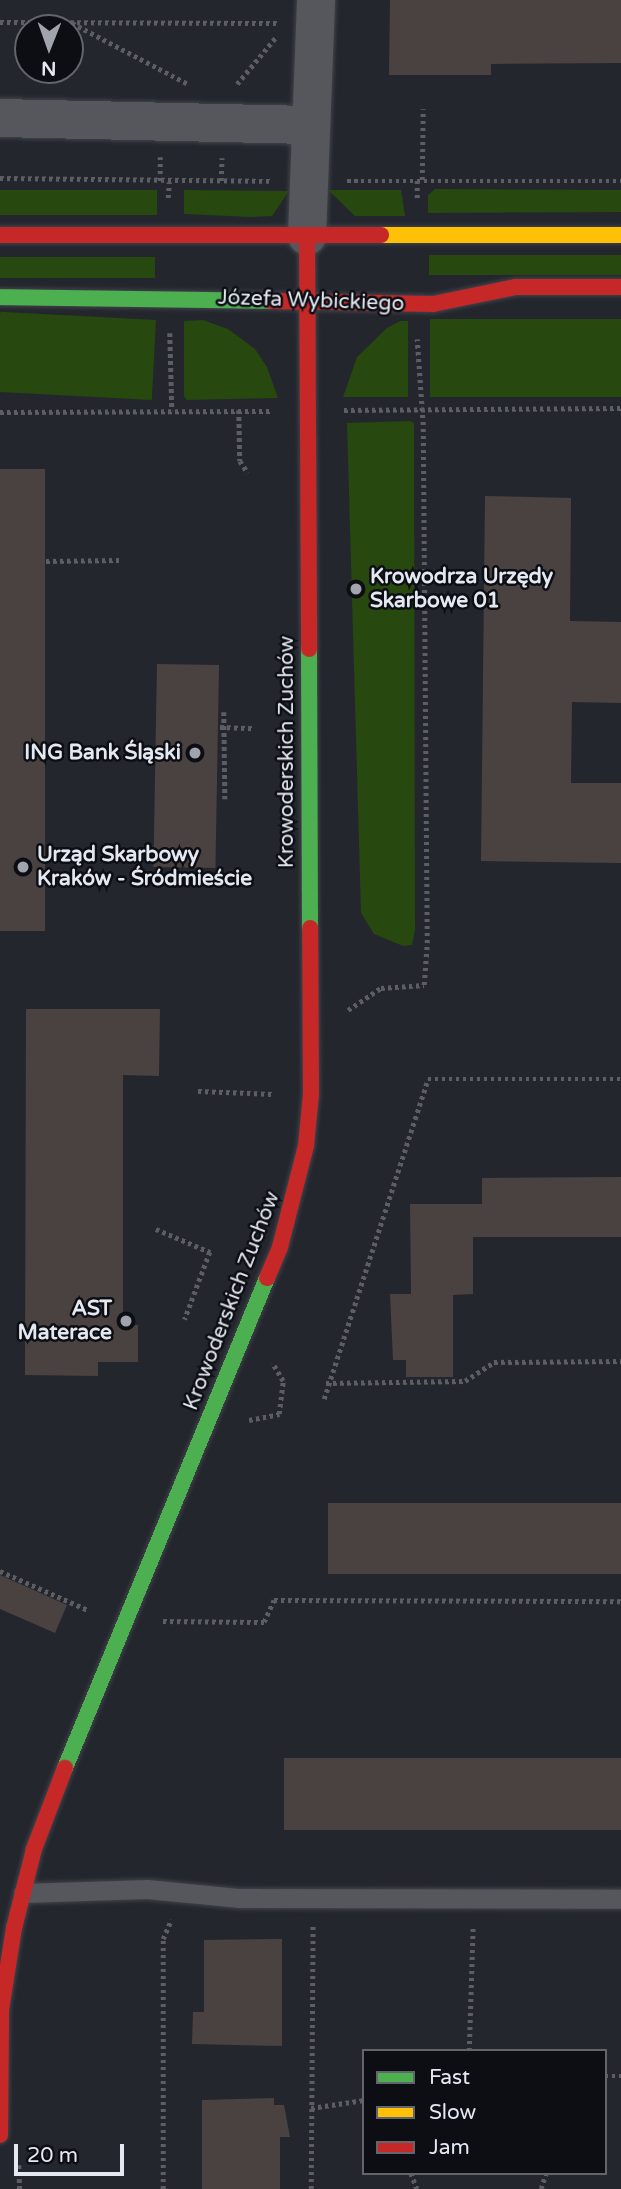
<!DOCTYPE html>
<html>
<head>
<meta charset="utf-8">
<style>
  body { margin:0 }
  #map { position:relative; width:621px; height:2189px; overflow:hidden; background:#24262e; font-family:"Varela Round",sans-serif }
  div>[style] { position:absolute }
  .green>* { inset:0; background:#27480e; transform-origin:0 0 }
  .building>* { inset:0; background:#4a4240; transform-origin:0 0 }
  .path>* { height:4.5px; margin-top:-2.25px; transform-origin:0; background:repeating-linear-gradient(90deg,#5d5e64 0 3.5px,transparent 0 7px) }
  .roads { filter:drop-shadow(0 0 2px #41434a) drop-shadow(0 0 2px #41434a) }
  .lane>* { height:19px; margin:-9.5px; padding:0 9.5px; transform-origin:9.5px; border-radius:9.5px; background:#55575d }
  .street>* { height:38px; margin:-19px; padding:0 19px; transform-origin:19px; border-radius:19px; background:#55575d }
  .fast>* { height:16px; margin:-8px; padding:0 8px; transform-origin:8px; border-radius:8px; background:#4caf50 }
  .slow>* { height:16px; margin:-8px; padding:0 8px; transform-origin:8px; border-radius:8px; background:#ffc107 }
  .jam>* { height:16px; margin:-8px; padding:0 8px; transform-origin:8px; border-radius:8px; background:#c62828 }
  .dots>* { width:19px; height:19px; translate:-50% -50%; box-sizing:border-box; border:4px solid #0c0e14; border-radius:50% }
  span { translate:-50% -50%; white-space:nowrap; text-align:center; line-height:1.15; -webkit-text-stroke:5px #0c0e14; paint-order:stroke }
  .street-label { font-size:21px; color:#e4e8f1 }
  .poi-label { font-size:21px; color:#e4e8f1; font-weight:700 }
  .left { translate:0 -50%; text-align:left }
  .right { translate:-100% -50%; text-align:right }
  .legend { position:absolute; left:362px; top:2049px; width:245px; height:126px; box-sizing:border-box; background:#0c0e14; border:2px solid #62656c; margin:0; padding:9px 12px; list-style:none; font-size:21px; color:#e4e8f1 }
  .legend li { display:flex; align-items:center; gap:14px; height:35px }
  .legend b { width:35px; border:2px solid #62656c }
  .north { position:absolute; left:14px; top:14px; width:70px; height:70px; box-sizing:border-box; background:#0c0e14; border:2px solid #62656c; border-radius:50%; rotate:181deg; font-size:19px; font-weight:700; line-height:28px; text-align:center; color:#e4e8f1 }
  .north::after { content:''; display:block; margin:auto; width:24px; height:32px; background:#a1a4ad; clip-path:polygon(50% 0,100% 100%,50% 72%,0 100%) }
  .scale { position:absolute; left:14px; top:2144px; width:110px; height:32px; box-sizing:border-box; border:4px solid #e4e8f1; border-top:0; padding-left:9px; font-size:21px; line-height:24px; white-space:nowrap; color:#e4e8f1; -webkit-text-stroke:5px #0c0e14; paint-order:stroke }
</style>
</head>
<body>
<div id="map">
  <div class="green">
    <i style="clip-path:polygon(435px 189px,621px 190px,621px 212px,428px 213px,428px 195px)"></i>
    <i style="left:0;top:190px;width:157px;height:25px"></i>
    <i style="clip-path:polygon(184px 190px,289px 191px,272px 216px,251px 217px,184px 214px)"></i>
    <i style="clip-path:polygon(328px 190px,401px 190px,405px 216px,355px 216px)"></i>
    <i style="left:621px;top:255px;width:20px;height:192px;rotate:90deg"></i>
    <i style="left:0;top:257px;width:155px;height:21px"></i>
    <i style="left:621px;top:319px;width:78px;height:191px;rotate:90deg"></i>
    <i style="left:156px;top:320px;width:80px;height:156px;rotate:93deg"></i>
    <i style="clip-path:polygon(203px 320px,228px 329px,255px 349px,267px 367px,278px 398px,187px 400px,184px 396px,184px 321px)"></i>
    <i style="clip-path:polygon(400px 321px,408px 321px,408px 397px,343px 397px,357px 357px,387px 328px)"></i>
    <i style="clip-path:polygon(410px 421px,414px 423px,415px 930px,412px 945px,403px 946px,374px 934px,361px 913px,347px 423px)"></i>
  </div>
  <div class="building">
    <i style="clip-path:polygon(390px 0,621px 0,621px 63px,491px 64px,491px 75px,389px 75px)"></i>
    <i style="left:0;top:469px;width:45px;height:462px"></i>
    <i style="clip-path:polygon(485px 496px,571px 498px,570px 621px,621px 622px,621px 703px,572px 702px,571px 783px,621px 783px,621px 863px,481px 861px)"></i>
    <i style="left:157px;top:664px;width:62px;height:203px;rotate:1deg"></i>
    <i style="clip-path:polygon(26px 1009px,160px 1009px,159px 1076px,123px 1075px,123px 1326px,138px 1325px,138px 1362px,98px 1362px,98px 1376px,25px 1375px)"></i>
    <i style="clip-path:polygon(621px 1177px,621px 1237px,473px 1237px,473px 1294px,453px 1295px,453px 1377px,406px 1377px,406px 1360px,393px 1360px,390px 1294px,411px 1294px,410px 1204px,482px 1204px,482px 1178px)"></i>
    <i style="left:328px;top:1503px;width:293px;height:71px"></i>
    <i style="clip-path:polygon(0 1575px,67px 1605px,55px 1633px,0 1609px)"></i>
    <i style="left:621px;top:1758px;width:72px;height:337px;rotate:90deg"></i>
    <i style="clip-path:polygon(282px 1939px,282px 2046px,192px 2044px,193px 2012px,204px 2012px,204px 1940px)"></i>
    <i style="clip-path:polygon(274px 2098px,274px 2105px,284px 2105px,290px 2137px,280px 2137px,280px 2189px,202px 2189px,202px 2100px)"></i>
  </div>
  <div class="path">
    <i style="left:0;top:22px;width:279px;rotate:0.2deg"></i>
    <i style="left:72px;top:23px;width:131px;rotate:27.7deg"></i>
    <i style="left:237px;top:84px;width:61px;rotate:-50.3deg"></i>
    <i style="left:0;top:178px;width:272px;rotate:0.6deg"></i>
    <i style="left:422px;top:180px;width:71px;rotate:-89.2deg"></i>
    <i style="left:160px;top:181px;width:24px;rotate:-90deg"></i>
    <i style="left:221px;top:181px;width:23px;rotate:-88deg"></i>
    <i style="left:347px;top:181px;width:274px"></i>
    <i style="left:168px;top:198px;width:16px;rotate:-86deg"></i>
    <i style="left:417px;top:198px;width:18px;rotate:-90deg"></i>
    <i style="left:170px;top:333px;width:77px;rotate:88.5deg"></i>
    <i style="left:239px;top:410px;width:51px;rotate:88.9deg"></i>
    <i style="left:240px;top:461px;width:14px;rotate:56deg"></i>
    <i style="left:344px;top:410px;width:277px;rotate:-0.4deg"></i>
    <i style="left:0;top:412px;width:272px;rotate:-0.2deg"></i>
    <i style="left:46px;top:561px;width:73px;rotate:-0.8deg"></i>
    <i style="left:224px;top:712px;width:87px;rotate:89.3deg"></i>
    <i style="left:220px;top:727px;width:33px;rotate:2deg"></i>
    <i style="left:348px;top:1010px;width:40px;rotate:-34deg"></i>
    <i style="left:381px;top:988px;width:43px;rotate:-4deg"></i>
    <i style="left:424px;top:985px;width:42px;rotate:-85.9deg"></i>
    <i style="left:427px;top:943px;width:518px;rotate:-90.44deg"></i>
    <i style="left:423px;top:425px;width:86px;rotate:-94deg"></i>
    <i style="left:198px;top:1091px;width:74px;rotate:2.3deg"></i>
    <i style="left:156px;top:1229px;width:59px;rotate:23.1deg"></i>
    <i style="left:210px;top:1252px;width:72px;rotate:110.5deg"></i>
    <i style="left:326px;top:1383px;width:139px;rotate:-0.8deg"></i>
    <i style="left:465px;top:1381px;width:35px;rotate:-33deg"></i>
    <i style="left:494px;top:1362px;width:127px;rotate:-0.5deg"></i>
    <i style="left:324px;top:1399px;width:336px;rotate:-72deg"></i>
    <i style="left:428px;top:1079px;width:193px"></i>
    <i style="left:249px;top:1420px;width:31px;rotate:-11deg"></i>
    <i style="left:279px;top:1414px;width:33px;rotate:-83deg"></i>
    <i style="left:283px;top:1381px;width:21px;rotate:-121deg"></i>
    <i style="left:0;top:1571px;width:96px;rotate:23.9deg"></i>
    <i style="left:163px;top:1621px;width:101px;rotate:0.6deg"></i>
    <i style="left:264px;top:1622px;width:24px;rotate:-66deg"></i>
    <i style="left:274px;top:1600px;width:347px;rotate:0.2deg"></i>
    <i style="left:469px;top:2051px;width:125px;rotate:-88.2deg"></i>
    <i style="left:605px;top:2076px;width:16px"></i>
    <i style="left:311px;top:2108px;width:54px;rotate:-8.6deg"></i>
    <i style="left:19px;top:2165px;width:24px;rotate:88deg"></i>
    <i style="left:411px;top:2173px;width:17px;rotate:69deg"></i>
    <i style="left:163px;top:2189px;width:250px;rotate:-90deg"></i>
    <i style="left:163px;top:1939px;width:21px;rotate:-67deg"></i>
    <i style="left:311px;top:2189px;width:265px;rotate:-89.6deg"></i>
    <i style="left:541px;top:2189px;width:17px;rotate:-73deg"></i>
  </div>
  <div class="roads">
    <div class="lane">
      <i style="left:23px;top:1893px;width:124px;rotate:-1.8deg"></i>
      <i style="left:147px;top:1889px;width:91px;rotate:5.6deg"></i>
      <i style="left:238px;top:1898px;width:383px;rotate:0.1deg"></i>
    </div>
    <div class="street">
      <i style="left:0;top:118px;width:311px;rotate:1.3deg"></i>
      <i style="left:307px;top:236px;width:236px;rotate:-87.8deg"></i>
    </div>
    <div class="fast">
      <i style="left:0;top:297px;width:271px;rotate:0.8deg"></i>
      <i style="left:309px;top:649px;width:279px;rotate:89.8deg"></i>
      <i style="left:65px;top:1768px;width:530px;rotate:-67.6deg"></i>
    </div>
    <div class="slow">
      <i style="left:381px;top:235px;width:240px"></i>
    </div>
    <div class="jam">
      <i style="left:0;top:235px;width:381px"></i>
      <i style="left:307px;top:236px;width:413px;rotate:89.7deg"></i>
      <i style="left:271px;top:301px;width:162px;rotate:1.1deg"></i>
      <i style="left:433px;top:304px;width:85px;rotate:-11.6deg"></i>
      <i style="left:516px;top:287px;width:105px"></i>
      <i style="left:267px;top:1278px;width:34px;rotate:-67deg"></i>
      <i style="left:280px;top:1247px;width:104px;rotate:-75.6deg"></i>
      <i style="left:306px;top:1146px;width:52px;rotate:-84.5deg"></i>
      <i style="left:311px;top:1094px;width:166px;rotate:-90.3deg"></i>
      <i style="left:0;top:2135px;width:125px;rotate:-89.5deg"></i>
      <i style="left:1px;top:2010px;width:83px;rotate:-81deg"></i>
      <i style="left:14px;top:1928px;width:81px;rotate:-75.8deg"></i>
      <i style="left:34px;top:1849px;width:87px;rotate:-69.1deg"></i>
    </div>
  </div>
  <div class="dots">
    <i style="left:356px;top:589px;background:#a1a4ad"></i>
    <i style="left:195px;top:753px;background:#a1a4ad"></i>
    <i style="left:23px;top:867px;background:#a1a4ad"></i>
    <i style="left:126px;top:1321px;background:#a1a4ad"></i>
  </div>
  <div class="street-label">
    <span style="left:311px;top:301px;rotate:2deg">Józefa Wybickiego</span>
    <span style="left:287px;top:752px;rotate:-90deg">Krowoderskich Zuchów</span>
    <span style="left:232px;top:1301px;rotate:-69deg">Krowoderskich Zuchów</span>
  </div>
  <div class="poi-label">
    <span class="left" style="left:370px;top:589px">Krowodrza Urzędy<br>Skarbowe 01</span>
    <span class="right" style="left:181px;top:753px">ING Bank Śląski</span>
    <span class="left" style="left:37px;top:867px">Urząd Skarbowy<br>Kraków - Śródmieście</span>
    <span class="right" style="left:112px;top:1321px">AST<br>Materace</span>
  </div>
  <ul class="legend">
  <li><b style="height:9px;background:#4caf50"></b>Fast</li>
  <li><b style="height:9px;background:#ffc107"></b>Slow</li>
  <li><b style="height:9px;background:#c62828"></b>Jam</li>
  </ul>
  <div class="north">N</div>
  <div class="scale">20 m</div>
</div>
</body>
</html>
